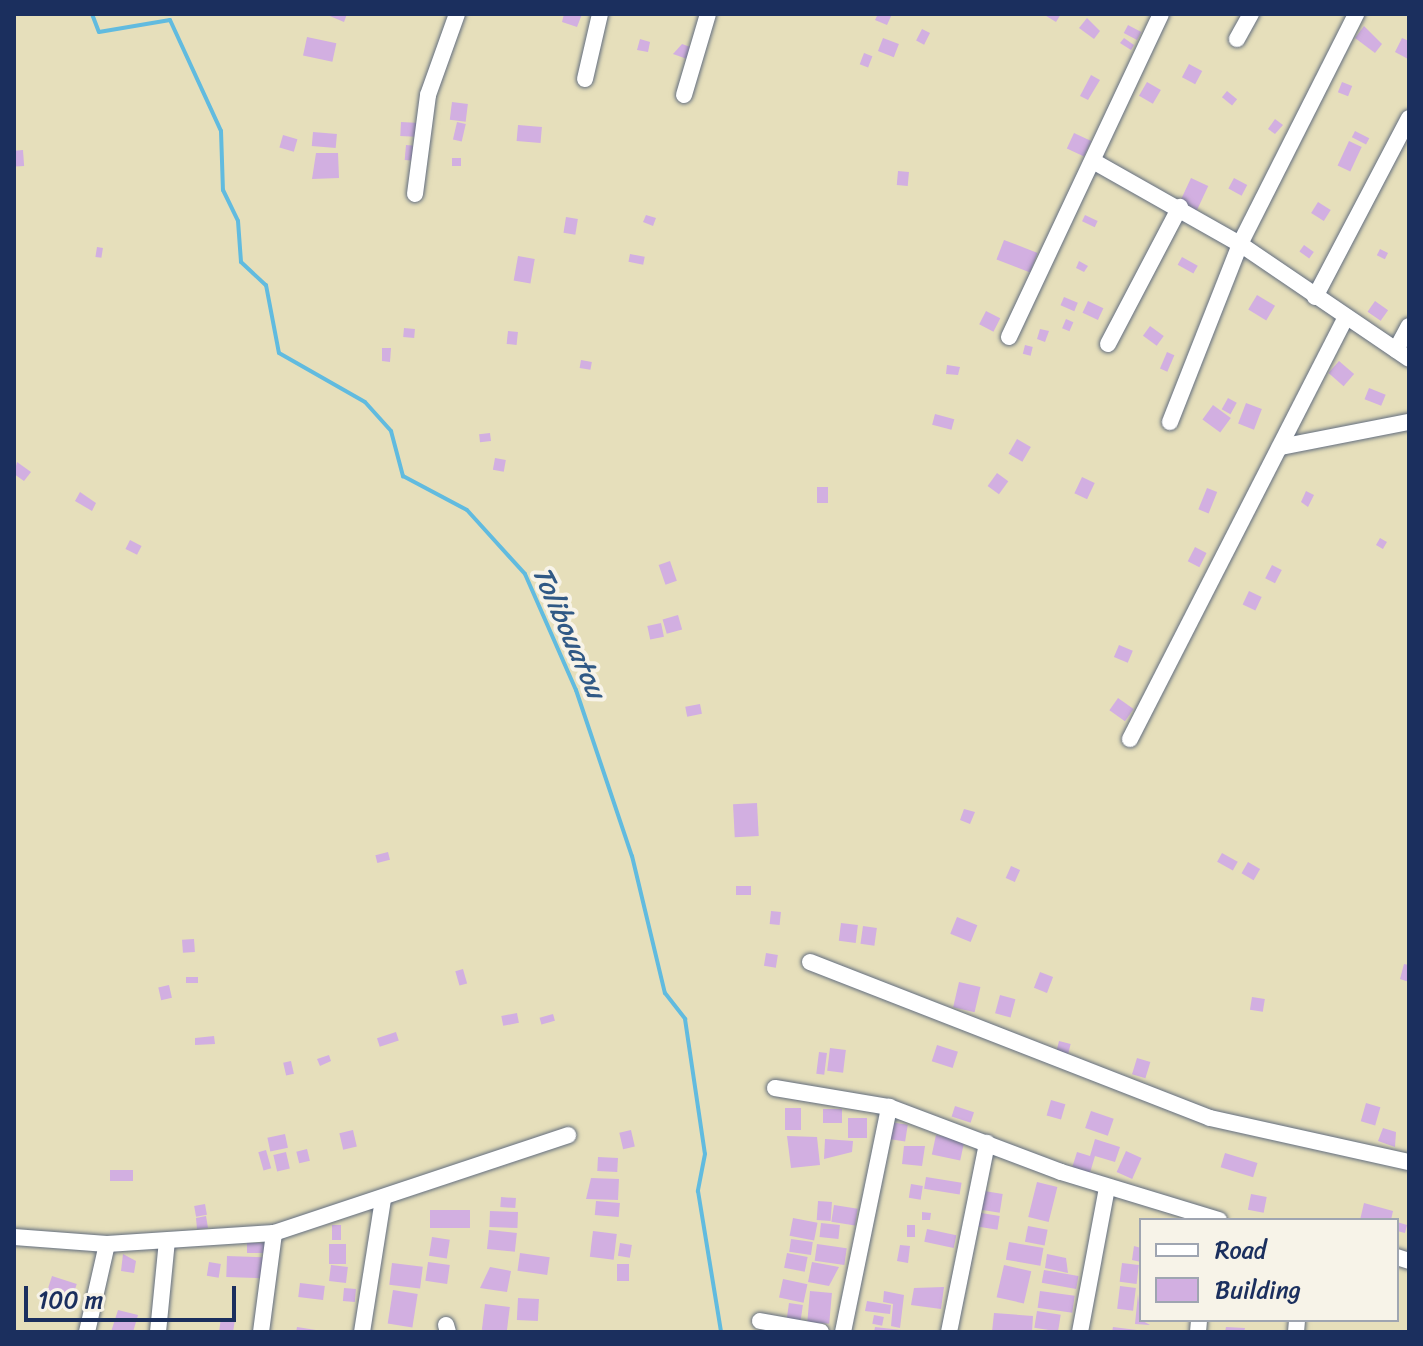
<!DOCTYPE html>
<html>
<head>
<meta charset="utf-8">
<style>
  body { margin:0 }
  #map { position:relative; width:1423px; height:1346px; overflow:hidden; background:#e6dfbb; font-family:Sriracha,sans-serif }
  div>[style] { position:absolute }
  .stream>* { height:4px; margin:-2px; padding:0 2px; transform-origin:2px; border-radius:2px; background:#61bbdf }
  .building>* { inset:0; background:#d2afe1; transform-origin:0 0 }
  .roads { filter:drop-shadow(0 0 2px #626d7f) drop-shadow(0 0 2px #626d7f) }
  .street>* { height:16px; margin:-8px; padding:0 8px; transform-origin:8px; border-radius:8px; background:#fff }
  span { translate:-50% -50%; white-space:nowrap; text-align:center; line-height:1.15; -webkit-text-stroke:8px #f7f3e8; paint-order:stroke }
  .water-label { font-size:28px; color:#305985; font-style:italic }
  .frame { position:absolute; inset:0; border:16px solid #1b2f5e; pointer-events:none }
  .legend { position:absolute; left:1139px; top:1218px; width:260px; height:104px; box-sizing:border-box; background:#f7f3e8; border:2px solid #9fa5b1; margin:0; padding:10px 14px; list-style:none; font-size:24px; color:#1b2f5e }
  .legend li { display:flex; align-items:center; gap:16px; height:40px }
  .legend b { width:40px; border:2px solid #9fa5b1 }
  .scale { position:absolute; left:24px; top:1286px; width:212px; height:36px; box-sizing:border-box; border:4px solid #1b2f5e; border-top:0; padding-left:10px; font-size:24px; line-height:28px; white-space:nowrap; color:#1b2f5e; -webkit-text-stroke:6px #f7f3e8; paint-order:stroke }
</style>
</head>
<body>
<div id="map">
  <div class="stream">
    <i style="left:92px;top:14px;width:19px;rotate:69deg"></i>
    <i style="left:99px;top:32px;width:72px;rotate:-9.6deg"></i>
    <i style="left:170px;top:20px;width:122px;rotate:65.3deg"></i>
    <i style="left:221px;top:131px;width:59px;rotate:88.1deg"></i>
    <i style="left:223px;top:190px;width:34px;rotate:64deg"></i>
    <i style="left:238px;top:221px;width:41px;rotate:85.8deg"></i>
    <i style="left:241px;top:262px;width:34px;rotate:43deg"></i>
    <i style="left:266px;top:285px;width:69px;rotate:79.2deg"></i>
    <i style="left:279px;top:353px;width:99px;rotate:29.7deg"></i>
    <i style="left:365px;top:402px;width:39px;rotate:48deg"></i>
    <i style="left:391px;top:431px;width:47px;rotate:75.1deg"></i>
    <i style="left:403px;top:476px;width:72px;rotate:28deg"></i>
    <i style="left:467px;top:510px;width:86px;rotate:47.8deg"></i>
    <i style="left:525px;top:574px;width:127px;rotate:66.3deg"></i>
    <i style="left:576px;top:690px;width:175px;rotate:71.4deg"></i>
    <i style="left:632px;top:856px;width:141px;rotate:76.5deg"></i>
    <i style="left:665px;top:993px;width:33px;rotate:52deg"></i>
    <i style="left:685px;top:1019px;width:136px;rotate:81.6deg"></i>
    <i style="left:705px;top:1154px;width:38px;rotate:101deg"></i>
    <i style="left:698px;top:1191px;width:143px;rotate:80.7deg"></i>
  </div>
  <div class="building">
    <i style="clip-path:polygon(325px 14px,347px 14px,344px 22px)"></i>
    <i style="clip-path:polygon(564px 14px,582px 14px,577px 27px,562px 22px)"></i>
    <i style="clip-path:polygon(878px 14px,892px 14px,887px 25px,875px 20px)"></i>
    <i style="clip-path:polygon(1043px 14px,1061px 14px,1056px 22px)"></i>
    <i style="clip-path:polygon(1087px 18px,1100px 31px,1094px 39px,1079px 28px)"></i>
    <i style="left:1128px;top:25px;width:15px;height:9px;rotate:28deg"></i>
    <i style="clip-path:polygon(1364px 26px,1382px 44px,1375px 53px,1355px 38px)"></i>
    <i style="left:922px;top:29px;width:9px;height:13px;rotate:27deg"></i>
    <i style="left:307px;top:37px;width:30px;height:19px;rotate:12deg"></i>
    <i style="left:883px;top:38px;width:17px;height:14px;rotate:21deg"></i>
    <i style="clip-path:polygon(1124px 38px,1134px 45px,1131px 50px,1120px 43px)"></i>
    <i style="clip-path:polygon(1402px 38px,1409px 41px,1408px 59px,1395px 52px)"></i>
    <i style="clip-path:polygon(640px 39px,650px 42px,648px 52px,637px 50px)"></i>
    <i style="clip-path:polygon(682px 44px,696px 49px,687px 59px,673px 54px)"></i>
    <i style="left:864px;top:53px;width:9px;height:12px;rotate:21deg"></i>
    <i style="left:1189px;top:64px;width:15px;height:15px;rotate:28deg"></i>
    <i style="clip-path:polygon(1091px 75px,1100px 80px,1088px 100px,1080px 96px)"></i>
    <i style="left:1147px;top:82px;width:16px;height:16px;rotate:30deg"></i>
    <i style="left:1342px;top:82px;width:11px;height:11px;rotate:22deg"></i>
    <i style="left:1227px;top:91px;width:13px;height:8px;rotate:39deg"></i>
    <i style="left:452px;top:102px;width:16px;height:18px;rotate:7deg"></i>
    <i style="clip-path:polygon(1275px 119px,1283px 125px,1275px 134px,1268px 129px)"></i>
    <i style="left:401px;top:122px;width:19px;height:14px;rotate:3deg"></i>
    <i style="left:457px;top:122px;width:9px;height:18px;rotate:13deg"></i>
    <i style="left:518px;top:125px;width:24px;height:16px;rotate:5deg"></i>
    <i style="left:1355px;top:131px;width:16px;height:7px;rotate:27deg"></i>
    <i style="left:313px;top:132px;width:24px;height:14px;rotate:5deg"></i>
    <i style="left:1074px;top:133px;width:19px;height:17px;rotate:25deg"></i>
    <i style="left:283px;top:135px;width:15px;height:13px;rotate:16deg"></i>
    <i style="left:1349px;top:141px;width:14px;height:27px;rotate:25deg"></i>
    <i style="left:406px;top:145px;width:12px;height:15px;rotate:5deg"></i>
    <i style="left:23px;top:150px;width:16px;height:9px;rotate:86deg"></i>
    <i style="clip-path:polygon(316px 153px,338px 153px,339px 178px,312px 179px)"></i>
    <i style="left:452px;top:158px;width:9px;height:8px"></i>
    <i style="left:898px;top:171px;width:11px;height:14px;rotate:5deg"></i>
    <i style="left:1191px;top:178px;width:19px;height:27px;rotate:25deg"></i>
    <i style="left:1234px;top:178px;width:15px;height:12px;rotate:28deg"></i>
    <i style="left:1318px;top:202px;width:15px;height:13px;rotate:32deg"></i>
    <i style="clip-path:polygon(646px 215px,656px 218px,653px 226px,643px 222px)"></i>
    <i style="left:1085px;top:215px;width:14px;height:7px;rotate:25deg"></i>
    <i style="left:566px;top:217px;width:12px;height:16px;rotate:9deg"></i>
    <i style="left:1004px;top:240px;width:36px;height:21px;rotate:21deg"></i>
    <i style="left:1304px;top:245px;width:12px;height:8px;rotate:35deg"></i>
    <i style="left:97px;top:247px;width:6px;height:10px;rotate:9deg"></i>
    <i style="left:1380px;top:249px;width:9px;height:7px;rotate:27deg"></i>
    <i style="left:630px;top:254px;width:15px;height:8px;rotate:11deg"></i>
    <i style="left:518px;top:256px;width:17px;height:25px;rotate:10deg"></i>
    <i style="left:1182px;top:257px;width:18px;height:9px;rotate:29deg"></i>
    <i style="clip-path:polygon(1079px 261px,1088px 266px,1084px 272px,1076px 268px)"></i>
    <i style="left:1257px;top:295px;width:21px;height:17px;rotate:31deg"></i>
    <i style="left:1064px;top:297px;width:15px;height:9px;rotate:23deg"></i>
    <i style="left:1088px;top:301px;width:17px;height:13px;rotate:25deg"></i>
    <i style="left:1375px;top:301px;width:16px;height:13px;rotate:35deg"></i>
    <i style="left:986px;top:311px;width:16px;height:15px;rotate:27deg"></i>
    <i style="left:1066px;top:319px;width:8px;height:10px;rotate:23deg"></i>
    <i style="left:1150px;top:326px;width:17px;height:12px;rotate:36deg"></i>
    <i style="left:404px;top:328px;width:11px;height:9px;rotate:5deg"></i>
    <i style="clip-path:polygon(1040px 329px,1049px 331px,1045px 342px,1037px 339px)"></i>
    <i style="left:508px;top:331px;width:10px;height:13px;rotate:6deg"></i>
    <i style="left:1025px;top:345px;width:8px;height:9px;rotate:14deg"></i>
    <i style="clip-path:polygon(382px 348px,391px 348px,390px 362px,382px 361px)"></i>
    <i style="left:1167px;top:352px;width:8px;height:18px;rotate:23deg"></i>
    <i style="left:581px;top:360px;width:11px;height:8px;rotate:10deg"></i>
    <i style="left:1339px;top:361px;width:20px;height:16px;rotate:41deg"></i>
    <i style="clip-path:polygon(947px 365px,960px 367px,958px 375px,946px 374px)"></i>
    <i style="left:1369px;top:388px;width:18px;height:12px;rotate:22deg"></i>
    <i style="left:1228px;top:398px;width:10px;height:13px;rotate:29deg"></i>
    <i style="left:1246px;top:403px;width:17px;height:22px;rotate:21deg"></i>
    <i style="left:1213px;top:405px;width:22px;height:18px;rotate:36deg"></i>
    <i style="left:935px;top:414px;width:20px;height:11px;rotate:15deg"></i>
    <i style="left:490px;top:433px;width:8px;height:11px;rotate:83deg"></i>
    <i style="left:1017px;top:439px;width:16px;height:17px;rotate:30deg"></i>
    <i style="left:495px;top:458px;width:11px;height:12px;rotate:10deg"></i>
    <i style="clip-path:polygon(17px 462px,31px 472px,24px 481px,14px 474px)"></i>
    <i style="left:997px;top:473px;width:14px;height:16px;rotate:36deg"></i>
    <i style="left:1082px;top:477px;width:14px;height:18px;rotate:25deg"></i>
    <i style="left:817px;top:487px;width:11px;height:16px"></i>
    <i style="left:1207px;top:488px;width:11px;height:23px;rotate:22deg"></i>
    <i style="clip-path:polygon(1306px 491px,1314px 495px,1308px 507px,1301px 502px)"></i>
    <i style="clip-path:polygon(80px 492px,96px 503px,92px 511px,75px 501px)"></i>
    <i style="left:1380px;top:538px;width:8px;height:8px;rotate:30deg"></i>
    <i style="left:130px;top:540px;width:13px;height:10px;rotate:27deg"></i>
    <i style="left:1195px;top:547px;width:13px;height:16px;rotate:27deg"></i>
    <i style="left:670px;top:561px;width:21px;height:12px;rotate:71deg"></i>
    <i style="left:1272px;top:565px;width:11px;height:15px;rotate:27deg"></i>
    <i style="left:1249px;top:591px;width:14px;height:15px;rotate:25deg"></i>
    <i style="left:678px;top:615px;width:15px;height:16px;rotate:74deg"></i>
    <i style="left:661px;top:623px;width:14px;height:14px;rotate:78deg"></i>
    <i style="left:1119px;top:645px;width:15px;height:13px;rotate:23deg"></i>
    <i style="left:1118px;top:698px;width:19px;height:15px;rotate:35deg"></i>
    <i style="left:700px;top:704px;width:10px;height:15px;rotate:79deg"></i>
    <i style="left:757px;top:803px;width:33px;height:24px;rotate:87deg"></i>
    <i style="clip-path:polygon(964px 809px,975px 812px,970px 824px,960px 820px)"></i>
    <i style="left:388px;top:852px;width:8px;height:13px;rotate:76deg"></i>
    <i style="left:1222px;top:853px;width:18px;height:10px;rotate:29deg"></i>
    <i style="left:1248px;top:862px;width:14px;height:13px;rotate:30deg"></i>
    <i style="left:1011px;top:866px;width:10px;height:13px;rotate:24deg"></i>
    <i style="left:736px;top:886px;width:15px;height:9px"></i>
    <i style="left:771px;top:911px;width:10px;height:13px;rotate:6deg"></i>
    <i style="left:957px;top:917px;width:22px;height:18px;rotate:22deg"></i>
    <i style="left:841px;top:923px;width:17px;height:18px;rotate:7deg"></i>
    <i style="left:863px;top:926px;width:14px;height:18px;rotate:8deg"></i>
    <i style="left:194px;top:939px;width:13px;height:12px;rotate:86deg"></i>
    <i style="left:766px;top:953px;width:12px;height:13px;rotate:9deg"></i>
    <i style="clip-path:polygon(1404px 964px,1409px 965px,1409px 982px,1400px 979px)"></i>
    <i style="left:463px;top:969px;width:15px;height:8px;rotate:74deg"></i>
    <i style="left:1040px;top:972px;width:14px;height:17px;rotate:21deg"></i>
    <i style="left:198px;top:977px;width:6px;height:12px;rotate:90deg"></i>
    <i style="left:959px;top:982px;width:22px;height:26px;rotate:13deg"></i>
    <i style="left:169px;top:985px;width:13px;height:11px;rotate:77deg"></i>
    <i style="left:1000px;top:995px;width:16px;height:19px;rotate:15deg"></i>
    <i style="left:1252px;top:997px;width:13px;height:13px;rotate:9deg"></i>
    <i style="left:517px;top:1013px;width:10px;height:16px;rotate:79deg"></i>
    <i style="left:553px;top:1014px;width:7px;height:14px;rotate:74deg"></i>
    <i style="left:396px;top:1032px;width:9px;height:20px;rotate:72deg"></i>
    <i style="clip-path:polygon(214px 1036px,215px 1044px,195px 1045px,195px 1038px)"></i>
    <i style="left:1059px;top:1041px;width:12px;height:10px;rotate:14deg"></i>
    <i style="left:937px;top:1045px;width:22px;height:17px;rotate:18deg"></i>
    <i style="left:830px;top:1048px;width:16px;height:23px;rotate:7deg"></i>
    <i style="left:819px;top:1052px;width:8px;height:22px;rotate:7deg"></i>
    <i style="clip-path:polygon(329px 1055px,331px 1061px,320px 1066px,317px 1059px)"></i>
    <i style="left:1137px;top:1058px;width:14px;height:17px;rotate:17deg"></i>
    <i style="left:291px;top:1061px;width:13px;height:8px;rotate:77deg"></i>
    <i style="left:1051px;top:1100px;width:15px;height:16px;rotate:16deg"></i>
    <i style="left:1366px;top:1103px;width:15px;height:19px;rotate:16deg"></i>
    <i style="left:955px;top:1106px;width:20px;height:11px;rotate:18deg"></i>
    <i style="left:785px;top:1108px;width:16px;height:22px"></i>
    <i style="left:823px;top:1109px;width:19px;height:14px"></i>
    <i style="left:1091px;top:1111px;width:24px;height:18px;rotate:19deg"></i>
    <i style="left:848px;top:1118px;width:19px;height:20px"></i>
    <i style="left:890px;top:1122px;width:18px;height:17px;rotate:9deg"></i>
    <i style="clip-path:polygon(1383px 1128px,1396px 1132px,1395px 1147px,1378px 1141px)"></i>
    <i style="left:353px;top:1130px;width:17px;height:14px;rotate:77deg"></i>
    <i style="left:631px;top:1130px;width:17px;height:12px;rotate:77deg"></i>
    <i style="left:285px;top:1134px;width:14px;height:18px;rotate:78deg"></i>
    <i style="left:936px;top:1135px;width:29px;height:20px;rotate:12deg"></i>
    <i style="clip-path:polygon(787px 1136px,817px 1137px,820px 1165px,791px 1168px)"></i>
    <i style="clip-path:polygon(825px 1139px,853px 1141px,852px 1152px,824px 1159px)"></i>
    <i style="clip-path:polygon(1095px 1139px,1120px 1147px,1115px 1162px,1095px 1156px,1089px 1176px,1071px 1171px,1077px 1152px,1090px 1156px)"></i>
    <i style="clip-path:polygon(904px 1146px,925px 1146px,922px 1166px,902px 1164px)"></i>
    <i style="left:307px;top:1149px;width:12px;height:11px;rotate:76deg"></i>
    <i style="left:266px;top:1150px;width:19px;height:8px;rotate:74deg"></i>
    <i style="left:1126px;top:1151px;width:17px;height:23px;rotate:24deg"></i>
    <i style="left:286px;top:1152px;width:17px;height:13px;rotate:77deg"></i>
    <i style="left:1225px;top:1153px;width:34px;height:15px;rotate:17deg"></i>
    <i style="left:598px;top:1157px;width:20px;height:14px;rotate:3deg"></i>
    <i style="left:110px;top:1170px;width:23px;height:11px"></i>
    <i style="left:926px;top:1177px;width:36px;height:12px;rotate:9deg"></i>
    <i style="clip-path:polygon(591px 1178px,619px 1179px,618px 1200px,586px 1199px)"></i>
    <i style="left:1037px;top:1182px;width:21px;height:36px;rotate:14deg"></i>
    <i style="left:911px;top:1184px;width:12px;height:14px;rotate:9deg"></i>
    <i style="left:978px;top:1190px;width:25px;height:19px;rotate:9deg"></i>
    <i style="left:1251px;top:1194px;width:16px;height:16px;rotate:11deg"></i>
    <i style="left:501px;top:1197px;width:15px;height:10px;rotate:4deg"></i>
    <i style="left:596px;top:1201px;width:24px;height:14px;rotate:5deg"></i>
    <i style="left:818px;top:1201px;width:14px;height:19px;rotate:4deg"></i>
    <i style="clip-path:polygon(1364px 1203px,1393px 1211px,1391px 1220px,1360px 1220px)"></i>
    <i style="left:205px;top:1204px;width:11px;height:11px;rotate:80deg"></i>
    <i style="left:834px;top:1205px;width:24px;height:17px;rotate:9deg"></i>
    <i style="left:430px;top:1210px;width:40px;height:18px"></i>
    <i style="left:490px;top:1211px;width:28px;height:16px;rotate:2deg"></i>
    <i style="clip-path:polygon(922px 1212px,931px 1213px,930px 1220px,922px 1220px)"></i>
    <i style="left:975px;top:1212px;width:25px;height:14px;rotate:9deg"></i>
    <i style="clip-path:polygon(206px 1216px,208px 1228px,197px 1229px,196px 1218px)"></i>
    <i style="left:793px;top:1218px;width:25px;height:18px;rotate:11deg"></i>
    <i style="clip-path:polygon(1397px 1222px,1407px 1225px,1405px 1233px,1397px 1231px)"></i>
    <i style="left:821px;top:1223px;width:19px;height:14px;rotate:6deg"></i>
    <i style="left:332px;top:1225px;width:9px;height:15px"></i>
    <i style="left:907px;top:1225px;width:8px;height:12px"></i>
    <i style="left:1028px;top:1226px;width:20px;height:16px;rotate:11deg"></i>
    <i style="left:927px;top:1229px;width:30px;height:13px;rotate:12deg"></i>
    <i style="left:489px;top:1230px;width:28px;height:19px;rotate:6deg"></i>
    <i style="left:593px;top:1231px;width:24px;height:26px;rotate:7deg"></i>
    <i style="left:432px;top:1237px;width:18px;height:19px;rotate:9deg"></i>
    <i style="left:791px;top:1239px;width:22px;height:13px;rotate:8deg"></i>
    <i style="left:1009px;top:1242px;width:35px;height:18px;rotate:10deg"></i>
    <i style="left:266px;top:1243px;width:10px;height:19px;rotate:90deg"></i>
    <i style="left:620px;top:1243px;width:12px;height:13px;rotate:9deg"></i>
    <i style="left:346px;top:1244px;width:20px;height:17px;rotate:90deg"></i>
    <i style="left:817px;top:1244px;width:30px;height:17px;rotate:8deg"></i>
    <i style="clip-path:polygon(900px 1245px,910px 1246px,908px 1263px,897px 1261px)"></i>
    <i style="clip-path:polygon(1134px 1246px,1141px 1248px,1141px 1262px,1132px 1260px)"></i>
    <i style="left:520px;top:1253px;width:30px;height:18px;rotate:8deg"></i>
    <i style="left:787px;top:1253px;width:21px;height:15px;rotate:11deg"></i>
    <i style="clip-path:polygon(123px 1254px,136px 1261px,134px 1273px,121px 1271px)"></i>
    <i style="clip-path:polygon(1047px 1254px,1066px 1258px,1068px 1273px,1045px 1268px)"></i>
    <i style="left:227px;top:1256px;width:37px;height:21px;rotate:2deg"></i>
    <i style="left:209px;top:1262px;width:12px;height:14px;rotate:9deg"></i>
    <i style="left:428px;top:1262px;width:22px;height:19px;rotate:8deg"></i>
    <i style="clip-path:polygon(812px 1262px,839px 1267px,829px 1286px,808px 1282px)"></i>
    <i style="left:392px;top:1263px;width:31px;height:22px;rotate:7deg"></i>
    <i style="left:1122px;top:1263px;width:17px;height:19px;rotate:7deg"></i>
    <i style="left:617px;top:1264px;width:12px;height:17px"></i>
    <i style="left:331px;top:1265px;width:17px;height:16px;rotate:7deg"></i>
    <i style="left:1004px;top:1265px;width:28px;height:33px;rotate:13deg"></i>
    <i style="clip-path:polygon(490px 1267px,511px 1271px,507px 1292px,480px 1288px)"></i>
    <i style="left:1044px;top:1270px;width:35px;height:13px;rotate:10deg"></i>
    <i style="left:52px;top:1276px;width:26px;height:24px;rotate:18deg"></i>
    <i style="left:783px;top:1279px;width:25px;height:19px;rotate:12deg"></i>
    <i style="left:300px;top:1283px;width:25px;height:14px;rotate:7deg"></i>
    <i style="left:1120px;top:1286px;width:16px;height:23px;rotate:7deg"></i>
    <i style="clip-path:polygon(944px 1287px,941px 1309px,911px 1305px,914px 1288px)"></i>
    <i style="left:344px;top:1288px;width:12px;height:13px;rotate:5deg"></i>
    <i style="left:393px;top:1290px;width:25px;height:34px;rotate:9deg"></i>
    <i style="left:810px;top:1291px;width:22px;height:31px;rotate:5deg"></i>
    <i style="clip-path:polygon(884px 1291px,904px 1295px,900px 1328px,891px 1326px,893px 1304px,883px 1302px)"></i>
    <i style="left:1040px;top:1291px;width:35px;height:17px;rotate:8deg"></i>
    <i style="clip-path:polygon(1138px 1294px,1141px 1320px,1150px 1325px,1135px 1324px)"></i>
    <i style="left:518px;top:1298px;width:21px;height:22px;rotate:3deg"></i>
    <i style="clip-path:polygon(867px 1301px,891px 1305px,890px 1314px,865px 1311px)"></i>
    <i style="left:789px;top:1303px;width:14px;height:16px;rotate:8deg"></i>
    <i style="left:485px;top:1304px;width:25px;height:26px;rotate:7deg"></i>
    <i style="clip-path:polygon(118px 1310px,138px 1315px,133px 1332px,111px 1332px)"></i>
    <i style="left:1037px;top:1311px;width:24px;height:17px;rotate:9deg"></i>
    <i style="clip-path:polygon(994px 1313px,1033px 1316px,1032px 1332px,992px 1332px)"></i>
    <i style="left:874px;top:1315px;width:10px;height:9px;rotate:11deg"></i>
    <i style="clip-path:polygon(221px 1318px,235px 1320px,233px 1332px,219px 1332px)"></i>
    <i style="clip-path:polygon(297px 1327px,316px 1330px,316px 1332px,296px 1332px)"></i>
    <i style="clip-path:polygon(875px 1327px,901px 1330px,901px 1332px,874px 1332px)"></i>
    <i style="clip-path:polygon(1113px 1327px,1137px 1330px,1137px 1332px,1112px 1332px)"></i>
    <i style="clip-path:polygon(1226px 1327px,1245px 1328px,1244px 1332px,1225px 1332px)"></i>
  </div>
  <div class="roads">
    <div class="street">
      <i style="left:1237px;top:39px;width:29px;rotate:-61deg"></i>
      <i style="left:585px;top:79px;width:67px;rotate:-77deg"></i>
      <i style="left:684px;top:95px;width:84px;rotate:-73.5deg"></i>
      <i style="left:1093px;top:161px;width:169px;rotate:29.5deg"></i>
      <i style="left:1240px;top:244px;width:204px;rotate:34.2deg"></i>
      <i style="left:415px;top:194px;width:100px;rotate:-82.5deg"></i>
      <i style="left:428px;top:95px;width:86px;rotate:-70.3deg"></i>
      <i style="left:1315px;top:297px;width:202px;rotate:-62.3deg"></i>
      <i style="left:1009px;top:337px;width:357px;rotate:-64.8deg"></i>
      <i style="left:1108px;top:344px;width:155px;rotate:-62.3deg"></i>
      <i style="left:1396px;top:350px;width:27px;rotate:-62deg"></i>
      <i style="left:1170px;top:422px;width:191px;rotate:-68.5deg"></i>
      <i style="left:1240px;top:244px;width:258px;rotate:-63.2deg"></i>
      <i style="left:1280px;top:447px;width:131px;rotate:-11deg"></i>
      <i style="left:1130px;top:739px;width:474px;rotate:-62.9deg"></i>
      <i style="left:810px;top:962px;width:429px;rotate:21.3deg"></i>
      <i style="left:1210px;top:1118px;width:204px;rotate:12.5deg"></i>
      <i style="left:775px;top:1088px;width:116px;rotate:9.5deg"></i>
      <i style="left:889px;top:1107px;width:184px;rotate:20.7deg"></i>
      <i style="left:1061px;top:1172px;width:165px;rotate:16.9deg"></i>
      <i style="left:14px;top:1237px;width:93px;rotate:4.3deg"></i>
      <i style="left:107px;top:1244px;width:167px;rotate:-3.8deg"></i>
      <i style="left:274px;top:1233px;width:310px;rotate:-18.4deg"></i>
      <i style="left:1397px;top:1257px;width:13px;rotate:18deg"></i>
      <i style="left:760px;top:1321px;width:62px;rotate:10.2deg"></i>
      <i style="left:446px;top:1325px;width:7px;rotate:74deg"></i>
      <i style="left:87px;top:1332px;width:90px;rotate:-77.2deg"></i>
      <i style="left:158px;top:1332px;width:91px;rotate:-84.4deg"></i>
      <i style="left:261px;top:1332px;width:100px;rotate:-82.5deg"></i>
      <i style="left:362px;top:1332px;width:135px;rotate:-81deg"></i>
      <i style="left:843px;top:1332px;width:230px;rotate:-78.4deg"></i>
      <i style="left:949px;top:1332px;width:193px;rotate:-78.6deg"></i>
      <i style="left:1080px;top:1332px;width:147px;rotate:-79.4deg"></i>
      <i style="left:1198px;top:1332px;width:12px;rotate:-85deg"></i>
      <i style="left:1296px;top:1332px;width:12px;rotate:-85deg"></i>
    </div>
  </div>
  <div class="water-label">
    <span style="left:569px;top:632px;rotate:66deg">Tolibouatou</span>
  </div>
  <div class="frame"></div>
  <ul class="legend">
  <li><b style="height:10px;background:#fff"></b>Road</li>
  <li><b style="height:22px;background:#d2afe1"></b>Building</li>
  </ul>
  <div class="scale">100 m</div>
</div>
</body>
</html>
